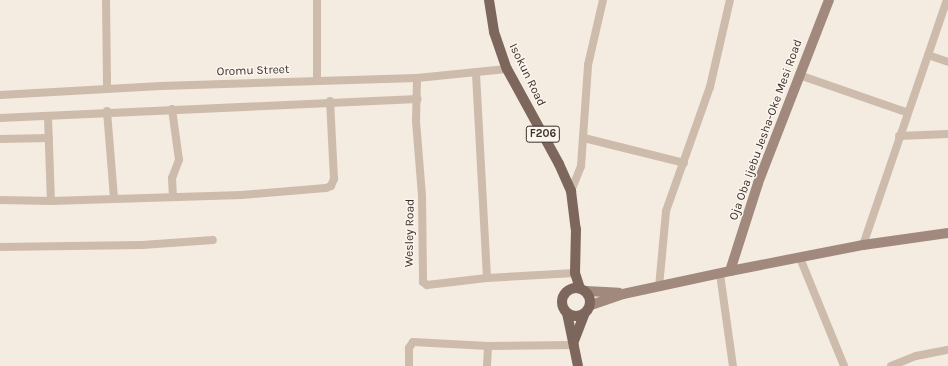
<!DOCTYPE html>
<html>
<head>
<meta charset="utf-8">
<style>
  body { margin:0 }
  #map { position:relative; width:948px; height:366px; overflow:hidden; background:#f4ebe1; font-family:Karla,sans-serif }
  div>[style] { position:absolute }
  .minor>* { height:8px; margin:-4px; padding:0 4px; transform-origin:4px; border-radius:4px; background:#cdbbac }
  .secondary>* { height:10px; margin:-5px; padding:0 5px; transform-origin:5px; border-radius:5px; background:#a18a7d }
  .primary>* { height:10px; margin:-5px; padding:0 5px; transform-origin:5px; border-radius:5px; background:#7d675c }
  .primary>.ring { margin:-5px; padding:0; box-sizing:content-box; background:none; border:10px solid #7d675c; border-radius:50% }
  span { translate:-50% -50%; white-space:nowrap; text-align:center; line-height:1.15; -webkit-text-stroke:3px #fbf5ee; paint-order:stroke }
  .shield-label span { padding:1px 3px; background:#fbf5ee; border:1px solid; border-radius:3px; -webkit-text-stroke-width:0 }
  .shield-label { font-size:11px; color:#3b302b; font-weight:700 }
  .street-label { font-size:12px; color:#3b302b }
</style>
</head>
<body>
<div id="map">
  <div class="minor">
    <i style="left:106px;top:0;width:88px;rotate:89.3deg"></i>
    <i style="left:317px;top:0;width:81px;rotate:90deg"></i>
    <i style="left:928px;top:55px;width:21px;rotate:19deg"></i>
    <i style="left:476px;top:74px;width:204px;rotate:86.9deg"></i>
    <i style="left:799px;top:75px;width:113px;rotate:19.1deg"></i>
    <i style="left:417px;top:78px;width:43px;rotate:91.3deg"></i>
    <i style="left:416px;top:121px;width:75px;rotate:85.4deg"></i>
    <i style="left:422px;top:196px;width:86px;rotate:89.3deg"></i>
    <i style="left:423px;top:282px;width:5px;rotate:37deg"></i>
    <i style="left:427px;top:285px;width:60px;rotate:-6.7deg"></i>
    <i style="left:487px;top:278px;width:88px;rotate:-3.3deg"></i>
    <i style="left:0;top:95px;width:161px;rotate:-3.2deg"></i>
    <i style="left:161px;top:86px;width:256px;rotate:-1.8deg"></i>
    <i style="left:417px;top:78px;width:90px;rotate:-5.7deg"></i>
    <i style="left:172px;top:109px;width:51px;rotate:82.2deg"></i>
    <i style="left:179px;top:160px;width:19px;rotate:111deg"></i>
    <i style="left:172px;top:178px;width:19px;rotate:87deg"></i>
    <i style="left:107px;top:111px;width:87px;rotate:85.4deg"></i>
    <i style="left:48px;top:117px;width:84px;rotate:88deg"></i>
    <i style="left:0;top:118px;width:418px;rotate:-2.6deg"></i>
    <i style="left:899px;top:136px;width:49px;rotate:-2.3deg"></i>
    <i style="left:584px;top:138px;width:103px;rotate:14deg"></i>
    <i style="left:0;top:139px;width:49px;rotate:-1.2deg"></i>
    <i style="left:571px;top:191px;width:27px;rotate:-68deg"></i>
    <i style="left:581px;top:166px;width:101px;rotate:-86deg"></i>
    <i style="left:588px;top:65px;width:67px;rotate:-77deg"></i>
    <i style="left:0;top:200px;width:51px;rotate:1.1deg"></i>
    <i style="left:51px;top:201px;width:191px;rotate:-1.8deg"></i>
    <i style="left:242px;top:195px;width:84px;rotate:-4.8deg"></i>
    <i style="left:326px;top:188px;width:5px;rotate:-22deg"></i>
    <i style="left:331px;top:186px;width:8px;rotate:-67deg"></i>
    <i style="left:334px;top:179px;width:78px;rotate:-92.9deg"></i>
    <i style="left:863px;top:245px;width:259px;rotate:-71.1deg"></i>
    <i style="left:0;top:247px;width:142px;rotate:-0.8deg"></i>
    <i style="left:142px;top:245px;width:71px;rotate:-4deg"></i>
    <i style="left:800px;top:258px;width:117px;rotate:67.8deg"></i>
    <i style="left:720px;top:274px;width:93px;rotate:82deg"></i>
    <i style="left:659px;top:287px;width:76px;rotate:-84.7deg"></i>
    <i style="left:666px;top:211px;width:132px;rotate:-70.5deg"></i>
    <i style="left:710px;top:87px;width:89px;rotate:-77.1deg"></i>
    <i style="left:409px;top:366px;width:18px;rotate:-90deg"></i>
    <i style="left:409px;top:348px;width:7px;rotate:-56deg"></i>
    <i style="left:413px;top:342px;width:75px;rotate:3.1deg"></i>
    <i style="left:488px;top:346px;width:87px;rotate:-0.7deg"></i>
    <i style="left:487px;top:366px;width:20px;rotate:-87deg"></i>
    <i style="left:891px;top:366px;width:27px;rotate:-22deg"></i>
    <i style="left:916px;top:356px;width:33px;rotate:-11deg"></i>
  </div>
  <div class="secondary">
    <i style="left:730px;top:271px;width:92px;rotate:-72.3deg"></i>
    <i style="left:758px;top:183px;width:196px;rotate:-68.8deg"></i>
    <i style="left:586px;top:291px;width:33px;rotate:3deg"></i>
    <i style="left:591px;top:305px;width:34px;rotate:-19deg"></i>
    <i style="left:623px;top:294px;width:109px;rotate:-12.1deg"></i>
    <i style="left:730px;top:271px;width:136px;rotate:-11.1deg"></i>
    <i style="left:863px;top:245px;width:86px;rotate:-8deg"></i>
  </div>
  <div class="primary">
    <i style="left:489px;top:0;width:32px;rotate:81deg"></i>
    <i style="left:494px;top:32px;width:39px;rotate:71deg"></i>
    <i style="left:507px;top:69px;width:108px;rotate:61.3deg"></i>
    <i style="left:559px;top:164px;width:30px;rotate:66deg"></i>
    <i style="left:571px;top:191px;width:38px;rotate:83deg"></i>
    <i style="left:576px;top:229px;width:44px;rotate:91.3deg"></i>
    <i style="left:575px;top:273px;width:16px;rotate:72deg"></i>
    <i class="ring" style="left:562px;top:288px;width:18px;height:18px"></i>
    <i style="left:567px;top:313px;width:54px;rotate:78.3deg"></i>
    <i style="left:574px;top:341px;width:28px;rotate:-69deg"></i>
  </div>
  <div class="shield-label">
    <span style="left:543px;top:134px">F206</span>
  </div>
  <div class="street-label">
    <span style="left:253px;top:71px;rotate:-2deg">Oromu Street</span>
    <span style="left:527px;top:75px;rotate:64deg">Isokun Road</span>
    <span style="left:766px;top:130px;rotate:-70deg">Oja Oba Ijebu Jesha-Oke Mesi Road</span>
    <span style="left:410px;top:233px;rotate:-89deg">Wesley Road</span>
  </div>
</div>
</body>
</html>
